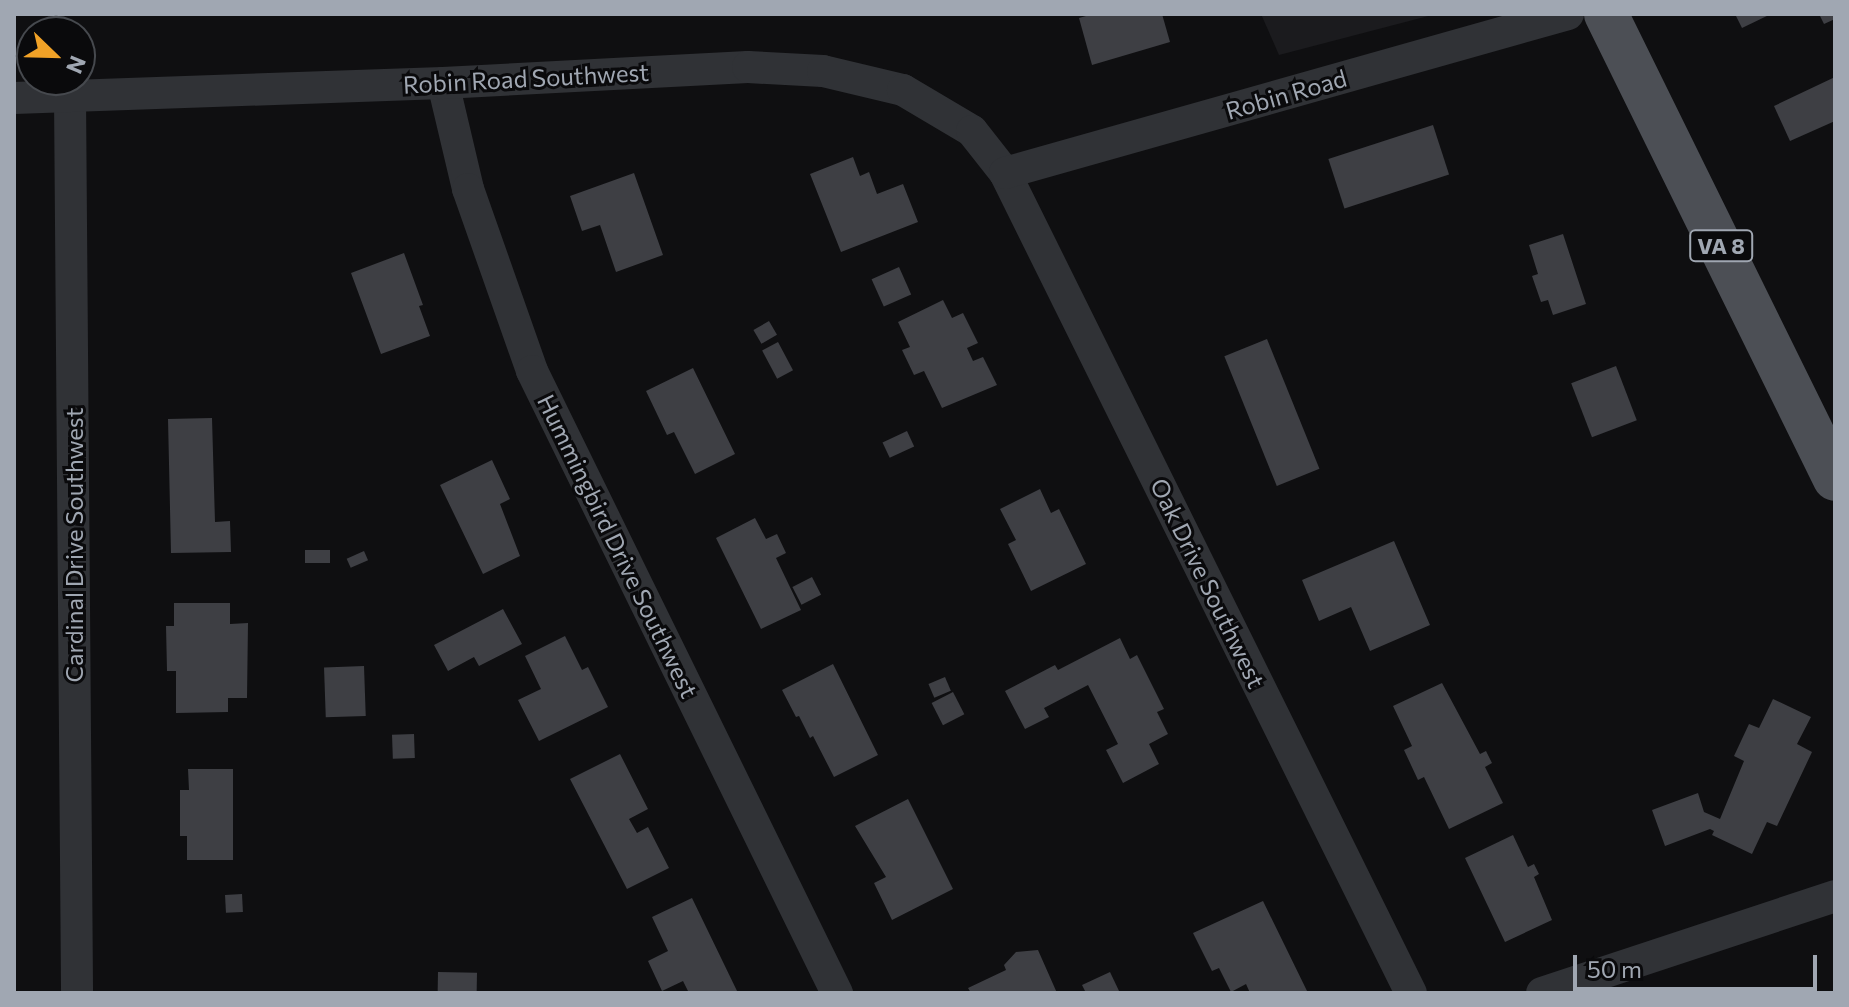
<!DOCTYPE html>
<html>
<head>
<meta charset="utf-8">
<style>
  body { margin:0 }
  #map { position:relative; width:1849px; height:1007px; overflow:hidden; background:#0f0f11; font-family:Commissioner,sans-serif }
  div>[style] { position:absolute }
  .built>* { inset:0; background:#1b1b1e }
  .building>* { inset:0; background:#3e3f44; transform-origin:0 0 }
  .minor>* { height:32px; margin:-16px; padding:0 16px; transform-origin:16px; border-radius:16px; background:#303236 }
  .primary>* { height:44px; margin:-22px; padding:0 22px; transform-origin:22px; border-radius:22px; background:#4c4f55 }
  span { translate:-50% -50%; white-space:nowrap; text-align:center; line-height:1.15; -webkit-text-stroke:6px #0a0a0c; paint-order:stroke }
  .shield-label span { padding:2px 6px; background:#0a0a0c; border:2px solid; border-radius:6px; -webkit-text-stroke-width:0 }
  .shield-label { font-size:22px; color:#a0a7b2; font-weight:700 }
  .street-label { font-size:24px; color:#a0a7b2 }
  .frame { position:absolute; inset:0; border:16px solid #a0a7b2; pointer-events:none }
  .north { position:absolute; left:16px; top:16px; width:80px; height:80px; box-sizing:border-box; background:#0a0a0c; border:2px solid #46494e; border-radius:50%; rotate:113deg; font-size:22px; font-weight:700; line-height:32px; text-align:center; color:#a0a7b2 }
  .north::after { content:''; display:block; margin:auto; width:28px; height:36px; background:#f1a227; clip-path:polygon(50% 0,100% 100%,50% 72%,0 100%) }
  .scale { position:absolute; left:1573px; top:955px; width:244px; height:36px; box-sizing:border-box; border:4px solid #a0a7b2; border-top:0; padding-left:10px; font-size:24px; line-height:28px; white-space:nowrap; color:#a0a7b2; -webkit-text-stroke:6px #0a0a0c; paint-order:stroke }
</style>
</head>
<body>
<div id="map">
  <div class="built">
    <i style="clip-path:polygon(1261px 14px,1436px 14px,1279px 55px)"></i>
  </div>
  <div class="building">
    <i style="clip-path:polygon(1093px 14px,1162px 14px,1170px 42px,1092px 65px,1079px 18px)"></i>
    <i style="clip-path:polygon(1735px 14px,1771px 14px,1742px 28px)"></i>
    <i style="clip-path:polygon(1819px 14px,1835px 14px,1835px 19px,1824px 24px)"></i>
    <i style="clip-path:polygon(1835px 77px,1835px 121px,1790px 141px,1774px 106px)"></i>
    <i style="left:1433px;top:125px;width:52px;height:110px;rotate:72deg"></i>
    <i style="clip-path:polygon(853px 157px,860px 176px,869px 172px,877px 194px,903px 184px,918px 222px,841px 252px,810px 174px)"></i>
    <i style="clip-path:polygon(634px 173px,663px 255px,616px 272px,600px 225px,582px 231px,570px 196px)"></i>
    <i style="clip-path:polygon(1563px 234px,1586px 304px,1553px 315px,1548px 300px,1541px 302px,1532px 276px,1538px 274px,1529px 245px)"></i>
    <i style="clip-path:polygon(404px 253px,423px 305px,419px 306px,430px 336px,381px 354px,351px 273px)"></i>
    <i style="left:899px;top:267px;width:30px;height:30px;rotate:66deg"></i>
    <i style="clip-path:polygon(943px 300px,952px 318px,963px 313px,978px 343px,967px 348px,973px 361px,983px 357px,997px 385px,942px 408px,924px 371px,914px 375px,902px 350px,910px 347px,898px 322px)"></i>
    <i style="left:769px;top:321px;width:16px;height:18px;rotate:60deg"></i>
    <i style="left:1267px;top:339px;width:140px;height:46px;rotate:68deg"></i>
    <i style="left:778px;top:342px;width:32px;height:18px;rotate:62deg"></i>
    <i style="left:1616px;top:366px;width:58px;height:48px;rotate:69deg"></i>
    <i style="clip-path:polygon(693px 368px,735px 454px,695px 474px,674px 432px,667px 435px,646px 391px)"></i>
    <i style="clip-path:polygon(212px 418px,215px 522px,230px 521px,231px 552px,171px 553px,168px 419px)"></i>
    <i style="left:907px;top:431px;width:17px;height:27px;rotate:65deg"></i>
    <i style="clip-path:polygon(492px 460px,510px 499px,500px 504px,520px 556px,483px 574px,440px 485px)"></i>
    <i style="clip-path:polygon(1040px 489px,1051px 513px,1059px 509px,1086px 564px,1031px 591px,1008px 544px,1016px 540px,1000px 509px)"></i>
    <i style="clip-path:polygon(755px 518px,766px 539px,777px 534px,786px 553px,776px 558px,801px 610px,761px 629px,716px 538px)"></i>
    <i style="clip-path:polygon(1394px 541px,1430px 625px,1370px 651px,1351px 607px,1319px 621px,1302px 580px)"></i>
    <i style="left:305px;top:550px;width:25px;height:13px"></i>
    <i style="left:364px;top:551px;width:10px;height:19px;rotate:66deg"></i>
    <i style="left:812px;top:577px;width:20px;height:22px;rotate:63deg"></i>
    <i style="clip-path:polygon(174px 603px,230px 603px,230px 624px,248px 623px,247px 698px,228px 698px,228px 712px,176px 713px,176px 671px,167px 671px,166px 626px,174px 626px)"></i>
    <i style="clip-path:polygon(503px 609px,522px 644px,479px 666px,474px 657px,448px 671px,434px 645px)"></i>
    <i style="clip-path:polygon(565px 636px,582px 670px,588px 667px,608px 707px,539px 741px,518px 700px,541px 689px,525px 656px)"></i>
    <i style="clip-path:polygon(1120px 638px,1130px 659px,1137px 655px,1164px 709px,1157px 712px,1168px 734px,1149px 744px,1159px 764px,1123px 783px,1106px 750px,1118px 744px,1088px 685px,1044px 708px,1049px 717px,1025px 729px,1005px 691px,1055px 665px,1058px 670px)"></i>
    <i style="clip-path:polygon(833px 664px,878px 755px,834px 777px,813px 736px,810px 738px,799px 716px,796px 717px,782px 690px)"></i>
    <i style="left:364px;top:666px;width:50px;height:40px;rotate:88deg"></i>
    <i style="left:945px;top:677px;width:15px;height:18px;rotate:67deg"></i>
    <i style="clip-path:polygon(1442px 683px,1480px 754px,1486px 751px,1492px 763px,1485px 767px,1503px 803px,1449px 829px,1424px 777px,1418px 780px,1404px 750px,1412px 746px,1393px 706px)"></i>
    <i style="left:953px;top:692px;width:25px;height:24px;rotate:63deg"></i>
    <i style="clip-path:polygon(1773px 699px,1811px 717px,1797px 744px,1812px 752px,1777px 826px,1767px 822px,1752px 854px,1712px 835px,1714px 831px,1710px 829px,1665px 846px,1652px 810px,1698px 793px,1704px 812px,1720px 819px,1744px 761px,1734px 756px,1749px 724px,1759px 728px)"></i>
    <i style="left:414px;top:734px;width:24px;height:22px;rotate:88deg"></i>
    <i style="clip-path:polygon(620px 754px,648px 809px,629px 819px,637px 833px,648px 827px,669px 868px,627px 889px,570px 779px)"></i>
    <i style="clip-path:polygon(188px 769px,233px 769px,233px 860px,187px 860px,187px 836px,180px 836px,180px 790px,189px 790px)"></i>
    <i style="clip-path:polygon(908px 799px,953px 889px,892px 920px,874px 883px,886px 877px,855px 826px)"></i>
    <i style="clip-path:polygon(1513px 835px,1528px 867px,1534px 864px,1539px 874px,1534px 877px,1552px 920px,1505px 942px,1465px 858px)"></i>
    <i style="left:242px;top:894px;width:18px;height:17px;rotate:87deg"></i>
    <i style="clip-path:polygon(692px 898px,738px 993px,689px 993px,683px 981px,662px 991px,648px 961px,668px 951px,652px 917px)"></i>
    <i style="clip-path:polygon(1263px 901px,1308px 993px,1250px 993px,1246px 984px,1231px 992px,1219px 968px,1212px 971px,1193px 933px)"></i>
    <i style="clip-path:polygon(1038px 950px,1057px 993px,971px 993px,968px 988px,1006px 970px,1004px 965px,1016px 952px)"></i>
    <i style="left:438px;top:972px;width:39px;height:21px;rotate:1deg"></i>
    <i style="clip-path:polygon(1110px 972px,1120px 993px,1086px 993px,1082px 985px)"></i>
  </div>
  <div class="minor">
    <i style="left:443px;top:83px;width:109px;rotate:76.7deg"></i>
    <i style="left:468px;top:189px;width:193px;rotate:70.6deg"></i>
    <i style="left:532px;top:371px;width:693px;rotate:63.88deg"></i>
    <i style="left:70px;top:96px;width:897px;rotate:89.55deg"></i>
    <i style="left:14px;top:98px;width:429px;rotate:-2deg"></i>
    <i style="left:443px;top:83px;width:305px;rotate:-3deg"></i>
    <i style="left:748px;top:67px;width:75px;rotate:3.1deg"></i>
    <i style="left:823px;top:71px;width:82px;rotate:13.4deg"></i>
    <i style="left:903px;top:90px;width:80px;rotate:30.7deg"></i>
    <i style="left:972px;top:131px;width:53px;rotate:51.8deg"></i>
    <i style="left:1005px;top:173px;width:915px;rotate:63.66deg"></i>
    <i style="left:1005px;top:173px;width:585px;rotate:-15.77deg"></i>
    <i style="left:1542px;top:993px;width:309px;rotate:-18.3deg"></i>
  </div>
  <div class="primary">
    <i style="left:1606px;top:14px;width:518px;rotate:63.78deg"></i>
  </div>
  <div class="shield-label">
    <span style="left:1721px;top:246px">VA 8</span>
  </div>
  <div class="street-label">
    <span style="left:526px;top:78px;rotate:-3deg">Robin Road Southwest</span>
    <span style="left:1286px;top:94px;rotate:-16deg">Robin Road</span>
    <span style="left:74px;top:545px;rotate:-90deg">Cardinal Drive Southwest</span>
    <span style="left:618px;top:546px;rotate:64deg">Hummingbird Drive Southwest</span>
    <span style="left:1208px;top:583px;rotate:64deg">Oak Drive Southwest</span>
  </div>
  <div class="frame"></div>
  <div class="north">N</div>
  <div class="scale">50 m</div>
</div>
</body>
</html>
